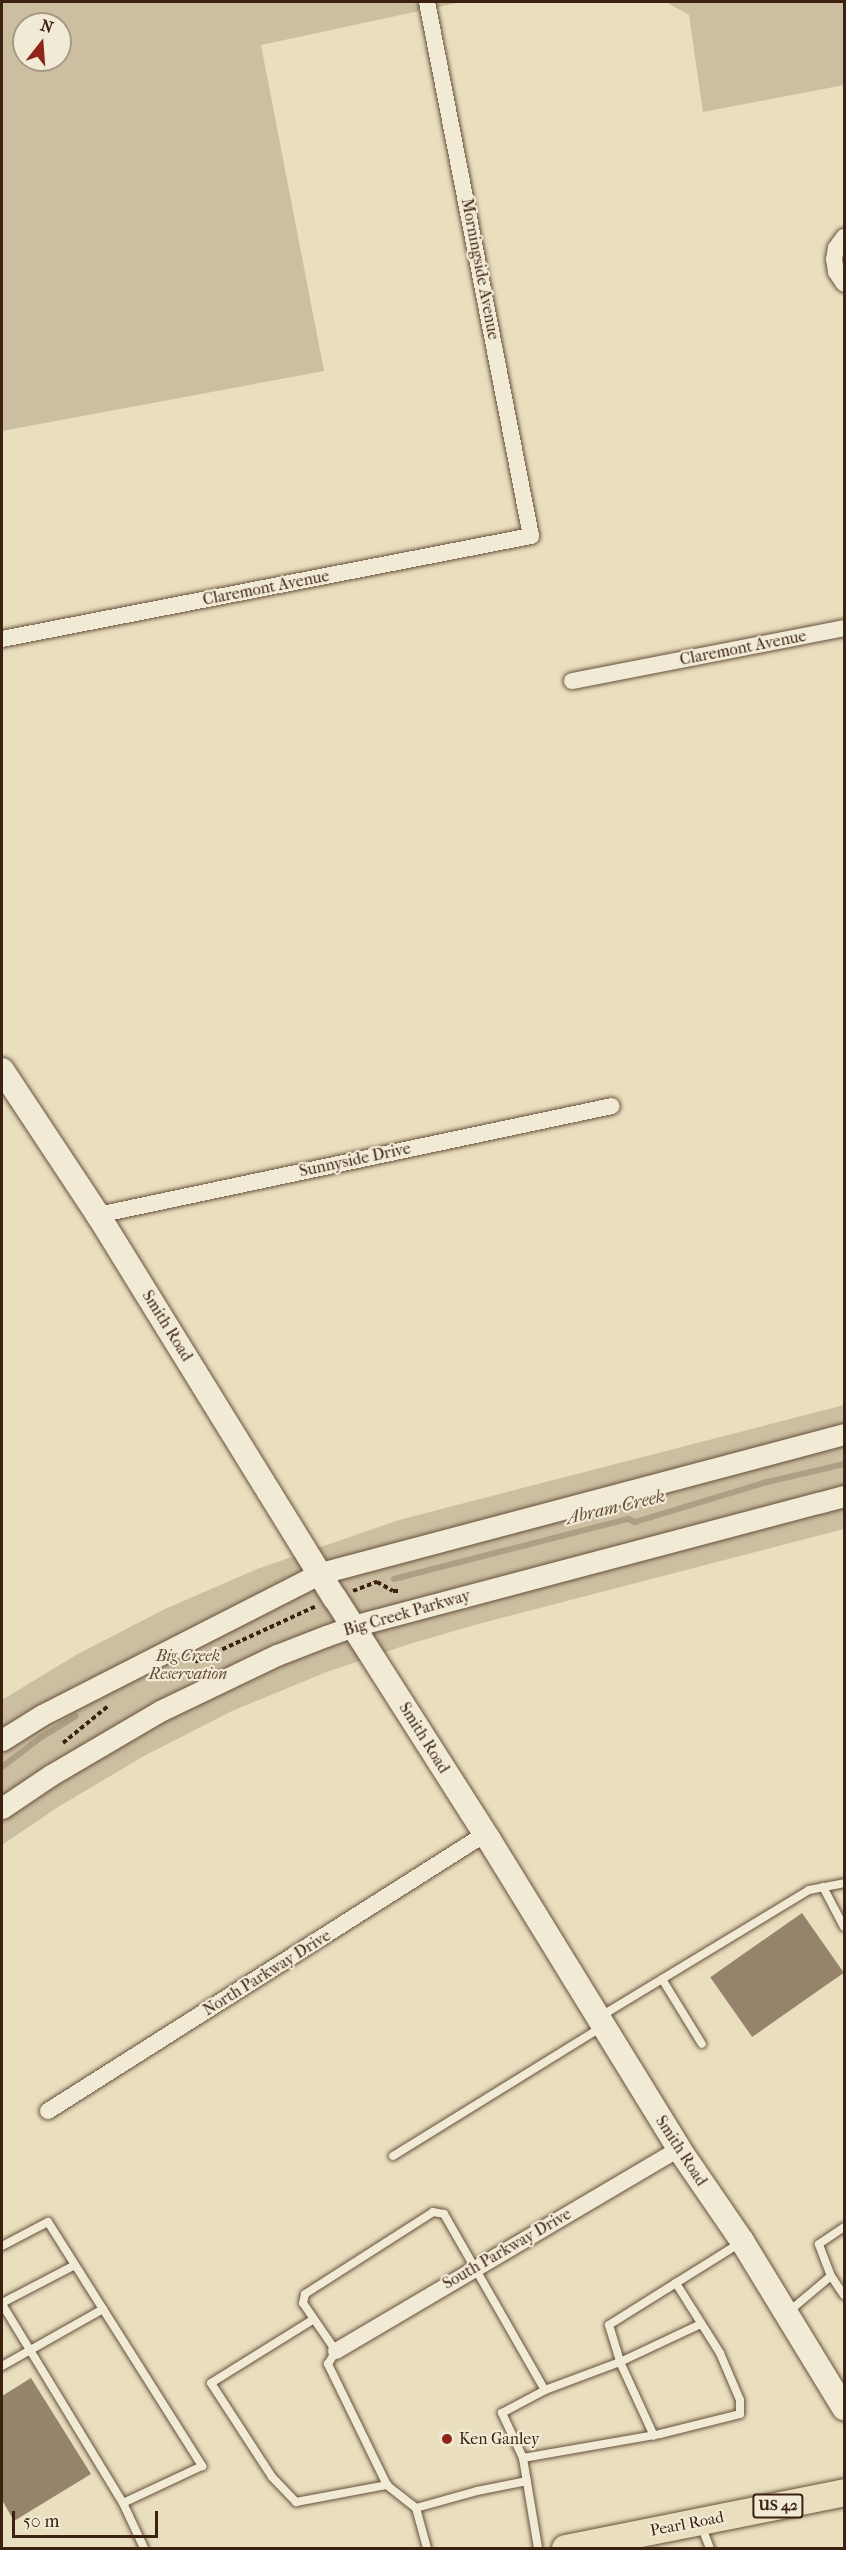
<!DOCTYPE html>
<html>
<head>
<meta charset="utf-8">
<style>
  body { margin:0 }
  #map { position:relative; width:846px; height:2550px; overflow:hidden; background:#e9debe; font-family:"IM FELL French Canon",serif }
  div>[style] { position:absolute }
  .green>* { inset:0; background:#ccbea1 }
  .stream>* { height:6px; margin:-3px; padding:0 3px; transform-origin:3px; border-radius:3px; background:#ae9e83 }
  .building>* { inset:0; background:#96836b; transform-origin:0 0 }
  .path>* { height:4px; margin-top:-2px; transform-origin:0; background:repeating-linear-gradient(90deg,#3c2111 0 4.5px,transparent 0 7.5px) }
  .roads { filter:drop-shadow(0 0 2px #67503c) drop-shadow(0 0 2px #67503c) }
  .service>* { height:8px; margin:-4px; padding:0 4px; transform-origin:4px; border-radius:4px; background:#f1ead5 }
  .minor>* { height:16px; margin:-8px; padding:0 8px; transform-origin:8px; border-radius:8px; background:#f1ead5 }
  .tertiary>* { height:21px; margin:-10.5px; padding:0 10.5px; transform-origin:10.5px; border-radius:10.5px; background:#f1ead5 }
  .secondary>* { height:24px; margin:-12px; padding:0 12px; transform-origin:12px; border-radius:12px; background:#f1ead5 }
  .primary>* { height:27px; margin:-13.5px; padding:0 13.5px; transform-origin:13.5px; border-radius:13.5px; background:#e9debe }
  .dots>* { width:16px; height:16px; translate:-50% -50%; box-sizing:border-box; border:3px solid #f1ead5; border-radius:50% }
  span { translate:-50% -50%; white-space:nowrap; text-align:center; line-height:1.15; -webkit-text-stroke:4.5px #f1ead5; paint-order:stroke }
  .shield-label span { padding:2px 4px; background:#f1ead5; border:2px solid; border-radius:4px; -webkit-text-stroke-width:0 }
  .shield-label { font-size:15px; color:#3c2111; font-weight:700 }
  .street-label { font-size:16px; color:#3c2111 }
  .park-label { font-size:16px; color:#604835; font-style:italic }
  .poi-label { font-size:16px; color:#3c2111 }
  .left { translate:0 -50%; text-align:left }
  .water-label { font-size:18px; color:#644d39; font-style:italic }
  .frame { position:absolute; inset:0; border:3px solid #3c2111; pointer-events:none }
  .north { position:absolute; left:12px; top:12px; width:60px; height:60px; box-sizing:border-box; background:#f1ead5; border:2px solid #a99a87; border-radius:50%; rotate:17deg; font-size:16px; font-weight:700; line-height:24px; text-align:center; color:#3c2111 }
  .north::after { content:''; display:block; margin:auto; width:21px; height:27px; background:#8f2418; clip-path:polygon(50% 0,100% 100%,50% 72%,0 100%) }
  .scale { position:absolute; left:12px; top:2511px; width:146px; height:27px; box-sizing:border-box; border:3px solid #3c2111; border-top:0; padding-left:8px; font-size:18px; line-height:21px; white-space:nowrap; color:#3c2111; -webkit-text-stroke:4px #f1ead5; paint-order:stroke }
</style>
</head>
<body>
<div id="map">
  <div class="green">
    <i style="clip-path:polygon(evenodd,2px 2px,461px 2px,261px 45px,324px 371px,2px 431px,2px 2px,24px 24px,60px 24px,60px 60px,24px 60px,24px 24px)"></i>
    <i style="clip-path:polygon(666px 2px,844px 2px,844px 85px,703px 112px,689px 15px)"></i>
    <i style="clip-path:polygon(844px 1405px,844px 1529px,478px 1624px,406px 1645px,324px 1673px,232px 1711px,144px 1756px,58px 1807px,2px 1845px,2px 1700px,76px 1655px,165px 1609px,257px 1569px,399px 1520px)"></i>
  </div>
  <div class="stream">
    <i style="left:394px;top:1579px;width:242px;rotate:-14.4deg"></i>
    <i style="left:628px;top:1519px;width:8px;rotate:23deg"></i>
    <i style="left:635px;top:1522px;width:134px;rotate:-16.9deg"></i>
    <i style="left:763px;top:1483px;width:83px;rotate:-13.2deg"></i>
    <i style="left:2px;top:1767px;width:48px;rotate:-37.3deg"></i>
    <i style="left:40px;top:1738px;width:42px;rotate:-31.4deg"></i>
  </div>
  <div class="building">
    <i style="left:802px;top:1913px;width:73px;height:112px;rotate:55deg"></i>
    <i style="clip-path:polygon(31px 2378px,91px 2474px,14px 2521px,2px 2500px,2px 2396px)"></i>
  </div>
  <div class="path">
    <i style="left:353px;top:1591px;width:26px;rotate:-21deg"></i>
    <i style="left:377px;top:1582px;width:18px;rotate:29deg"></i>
    <i style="left:393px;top:1591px;width:8px"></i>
    <i style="left:195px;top:1662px;width:133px;rotate:-24.8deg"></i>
    <i style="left:63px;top:1743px;width:58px;rotate:-39.4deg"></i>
  </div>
  <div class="roads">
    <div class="service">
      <i style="left:823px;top:1887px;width:45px;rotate:62.3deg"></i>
      <i style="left:662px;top:1979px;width:76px;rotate:58.4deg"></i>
      <i style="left:601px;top:2016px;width:243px;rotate:-31.2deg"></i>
      <i style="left:809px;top:1890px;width:36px;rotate:-11deg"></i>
      <i style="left:393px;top:2156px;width:246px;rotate:-31.7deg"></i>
      <i style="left:2px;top:2246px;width:52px;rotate:-27.6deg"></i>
      <i style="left:48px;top:2222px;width:289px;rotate:57.7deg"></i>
      <i style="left:202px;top:2466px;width:87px;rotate:154.9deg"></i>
      <i style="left:831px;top:2276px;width:23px;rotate:56deg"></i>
      <i style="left:676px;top:2283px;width:79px;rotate:147.9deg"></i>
      <i style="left:609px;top:2325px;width:39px;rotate:73deg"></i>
      <i style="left:620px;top:2362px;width:89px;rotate:-25.1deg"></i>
      <i style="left:2px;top:2303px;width:82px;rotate:-27.5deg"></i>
      <i style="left:2px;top:2304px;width:233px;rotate:58.7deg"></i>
      <i style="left:123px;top:2503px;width:50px;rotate:65deg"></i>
      <i style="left:787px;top:2313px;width:57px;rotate:-40.1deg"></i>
      <i style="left:831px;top:2276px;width:34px;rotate:-111deg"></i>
      <i style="left:819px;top:2244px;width:30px;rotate:-34deg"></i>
      <i style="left:314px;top:2319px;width:121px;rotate:148.1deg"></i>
      <i style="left:211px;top:2383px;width:112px;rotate:57deg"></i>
      <i style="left:272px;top:2477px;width:35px;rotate:46deg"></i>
      <i style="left:296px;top:2502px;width:93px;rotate:-10.6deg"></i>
      <i style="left:2px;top:2366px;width:116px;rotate:-29.4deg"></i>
      <i style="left:523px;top:2458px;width:50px;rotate:-115deg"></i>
      <i style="left:502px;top:2413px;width:49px;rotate:-28.1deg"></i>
      <i style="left:545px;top:2390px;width:80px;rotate:-20.5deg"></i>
      <i style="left:620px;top:2362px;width:81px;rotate:65.3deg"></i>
      <i style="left:416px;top:2508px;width:37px;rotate:-142deg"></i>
      <i style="left:387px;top:2485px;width:135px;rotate:-116deg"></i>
      <i style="left:328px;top:2364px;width:15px;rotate:-58deg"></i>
      <i style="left:336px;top:2351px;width:58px;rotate:-124.5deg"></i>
      <i style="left:303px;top:2303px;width:9px;rotate:-77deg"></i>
      <i style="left:305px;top:2294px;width:152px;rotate:-32.6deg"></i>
      <i style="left:433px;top:2212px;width:11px;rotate:10deg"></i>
      <i style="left:444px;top:2214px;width:203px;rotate:60.2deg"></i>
      <i style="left:701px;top:2525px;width:25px;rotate:69deg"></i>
      <i style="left:427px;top:2548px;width:41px;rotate:-105.4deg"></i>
      <i style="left:416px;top:2508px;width:63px;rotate:-15.6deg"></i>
      <i style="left:477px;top:2491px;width:51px;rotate:-11.3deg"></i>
      <i style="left:538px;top:2548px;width:91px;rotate:-99.5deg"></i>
      <i style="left:523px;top:2458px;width:139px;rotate:-9.9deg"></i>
      <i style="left:660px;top:2434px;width:82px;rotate:-14deg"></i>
      <i style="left:740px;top:2414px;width:14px;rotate:-90deg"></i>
      <i style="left:740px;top:2400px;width:51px;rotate:-113.1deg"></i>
      <i style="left:720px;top:2353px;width:83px;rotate:-122.2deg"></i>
      <i style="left:676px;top:2283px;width:75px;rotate:-32deg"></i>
    </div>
    <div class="minor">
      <i style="left:844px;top:237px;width:14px;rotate:126deg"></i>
      <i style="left:836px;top:248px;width:11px;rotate:100deg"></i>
      <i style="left:834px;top:259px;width:13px;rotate:81deg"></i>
      <i style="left:836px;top:272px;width:14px;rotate:56deg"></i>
      <i style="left:2px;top:639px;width:539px;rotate:-11.02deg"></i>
      <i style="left:531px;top:536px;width:544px;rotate:-101.02deg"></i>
      <i style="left:572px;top:681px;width:277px;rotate:-11deg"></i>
      <i style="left:98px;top:1215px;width:525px;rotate:-11.97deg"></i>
      <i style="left:48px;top:2111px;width:517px;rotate:-32.37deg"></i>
      <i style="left:336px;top:2351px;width:398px;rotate:-30.5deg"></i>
    </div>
    <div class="tertiary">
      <i style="left:2px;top:1740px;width:47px;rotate:-32deg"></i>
      <i style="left:42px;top:1715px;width:313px;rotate:-27deg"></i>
      <i style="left:321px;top:1573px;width:541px;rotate:-14.88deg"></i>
      <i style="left:2px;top:1808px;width:59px;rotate:-34deg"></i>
      <i style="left:51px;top:1775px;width:126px;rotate:-30.4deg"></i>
      <i style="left:160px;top:1711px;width:130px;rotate:-25.6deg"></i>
      <i style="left:277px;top:1655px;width:53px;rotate:-21.2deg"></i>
      <i style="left:326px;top:1636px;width:29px;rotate:-20deg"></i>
      <i style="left:353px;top:1626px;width:508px;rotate:-14.83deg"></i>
    </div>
    <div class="secondary">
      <i style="left:2px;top:1070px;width:174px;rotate:56.5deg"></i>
      <i style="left:98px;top:1215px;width:450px;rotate:58.3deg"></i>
      <i style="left:335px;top:1598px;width:285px;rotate:57.5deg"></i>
      <i style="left:488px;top:1838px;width:365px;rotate:58.4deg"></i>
      <i style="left:679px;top:2149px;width:112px;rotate:55.6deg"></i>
      <i style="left:742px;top:2241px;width:196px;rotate:58.6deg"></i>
    </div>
    <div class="primary">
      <i style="left:565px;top:2548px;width:285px;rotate:-11.3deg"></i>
    </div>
  </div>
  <div class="dots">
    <i style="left:447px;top:2439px;background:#8f2418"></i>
  </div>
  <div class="shield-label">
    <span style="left:778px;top:2506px">US 42</span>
  </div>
  <div class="street-label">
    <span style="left:480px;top:269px;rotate:79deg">Morningside Avenue</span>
    <span style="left:266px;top:588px;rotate:-11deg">Claremont Avenue</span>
    <span style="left:743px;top:648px;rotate:-11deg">Claremont Avenue</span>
    <span style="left:355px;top:1160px;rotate:-12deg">Sunnyside Drive</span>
    <span style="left:167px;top:1326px;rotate:58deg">Smith Road</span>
    <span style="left:407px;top:1613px;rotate:-16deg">Big Creek Parkway</span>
    <span style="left:424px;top:1738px;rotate:58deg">Smith Road</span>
    <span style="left:267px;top:1973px;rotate:-32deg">North Parkway Drive</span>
    <span style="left:681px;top:2151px;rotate:57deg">Smith Road</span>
    <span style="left:507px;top:2249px;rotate:-30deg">South Parkway Drive</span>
    <span style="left:687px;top:2524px;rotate:-11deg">Pearl Road</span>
  </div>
  <div class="park-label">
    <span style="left:188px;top:1665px">Big Creek<br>Reservation</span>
  </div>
  <div class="poi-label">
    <span class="left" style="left:459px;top:2439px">Ken Ganley</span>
  </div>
  <div class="water-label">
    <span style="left:616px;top:1508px;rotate:-13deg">Abram Creek</span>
  </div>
  <div class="frame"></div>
  <div class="north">N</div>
  <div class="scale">50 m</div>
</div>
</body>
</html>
